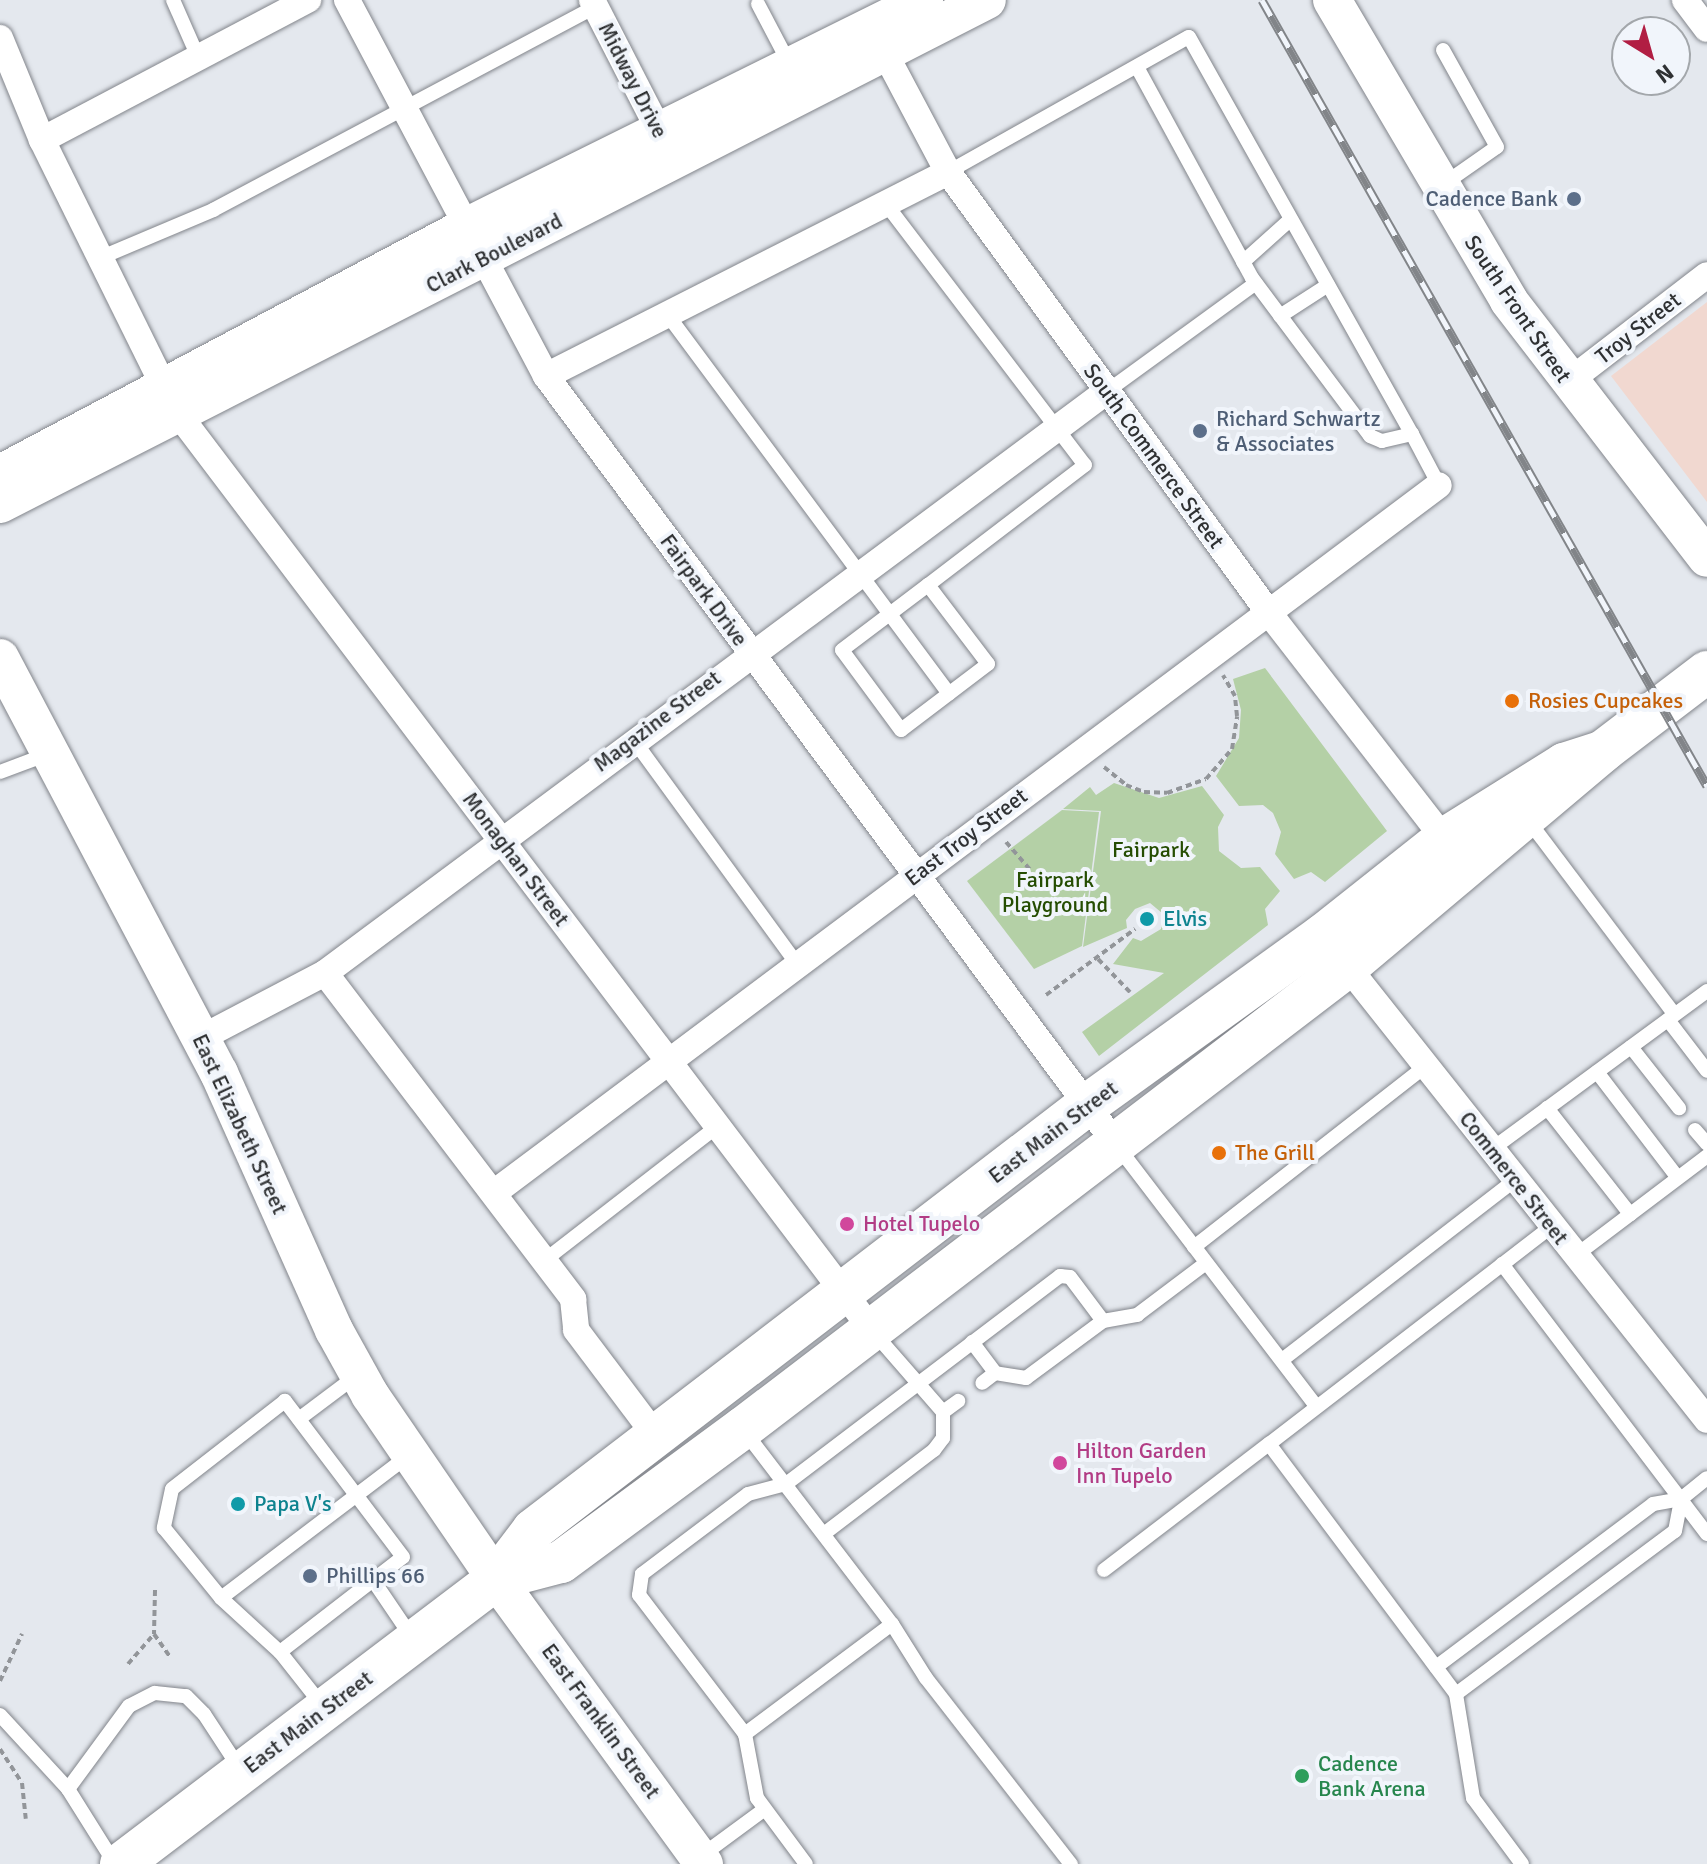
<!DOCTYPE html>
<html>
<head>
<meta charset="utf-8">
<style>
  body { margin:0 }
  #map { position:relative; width:1707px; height:1864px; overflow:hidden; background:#e4e8ee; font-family:Signika,sans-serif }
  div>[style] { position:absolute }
  .commercial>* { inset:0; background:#f1d8d0 }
  .green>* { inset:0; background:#b4d0a6 }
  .path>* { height:4px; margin-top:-2px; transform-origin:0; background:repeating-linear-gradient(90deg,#929599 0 6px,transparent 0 10px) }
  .roads { filter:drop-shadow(0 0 2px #82858b) drop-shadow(0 0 2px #82858b) }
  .lane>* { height:14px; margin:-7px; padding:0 7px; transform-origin:7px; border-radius:7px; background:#fff }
  .street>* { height:26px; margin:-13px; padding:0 13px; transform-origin:13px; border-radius:13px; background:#fff }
  .secondary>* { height:38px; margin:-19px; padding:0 19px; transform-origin:19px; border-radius:19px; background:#fff }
  .primary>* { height:42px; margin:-21px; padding:0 21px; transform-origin:21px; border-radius:21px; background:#fff }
  .rail>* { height:9px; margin-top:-4.5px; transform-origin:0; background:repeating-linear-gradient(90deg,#f1f5fb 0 18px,#828589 0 36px); box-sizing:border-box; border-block:2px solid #828589 }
  .dots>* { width:22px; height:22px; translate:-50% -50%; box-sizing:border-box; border:4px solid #f1f5fb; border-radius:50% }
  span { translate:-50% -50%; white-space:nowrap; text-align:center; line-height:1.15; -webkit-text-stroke:8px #f1f5fb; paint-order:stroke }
  .street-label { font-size:22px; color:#2f3133 }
  .service-label { font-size:22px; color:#4e5e75 }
  .right { translate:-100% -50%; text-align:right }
  .left { translate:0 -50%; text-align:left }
  .food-label { font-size:22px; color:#c56008 }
  .park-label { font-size:22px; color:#254d02 }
  .culture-label { font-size:22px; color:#0d838f }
  .hotel-label { font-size:22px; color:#b23c85 }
  .leisure-label { font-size:22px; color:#27864d }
  .north { position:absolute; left:1611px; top:16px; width:80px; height:80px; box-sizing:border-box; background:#f1f5fb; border:2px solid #a3a7ab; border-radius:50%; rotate:143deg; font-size:22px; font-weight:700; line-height:32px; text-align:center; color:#2f3133 }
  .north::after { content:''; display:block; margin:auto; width:28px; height:36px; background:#b11e43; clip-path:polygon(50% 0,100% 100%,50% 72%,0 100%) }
</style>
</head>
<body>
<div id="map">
  <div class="commercial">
    <i style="clip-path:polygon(1707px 302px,1707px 502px,1611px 376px)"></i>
  </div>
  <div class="green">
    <i style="clip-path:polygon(1265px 668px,1387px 831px,1325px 882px,1311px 872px,1294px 879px,1275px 854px,1281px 832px,1273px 813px,1263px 805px,1239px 806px,1216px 776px,1239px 738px,1241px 710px,1233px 679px)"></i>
    <i style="clip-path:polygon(1114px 783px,1159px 798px,1202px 786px,1224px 815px,1218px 827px,1219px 851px,1241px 868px,1260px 867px,1280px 891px,1265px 909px,1268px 925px,1099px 1056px,1082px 1032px,1164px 973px,1113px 964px,1133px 938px,1141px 941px,1161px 929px,1162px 913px,1150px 903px,1135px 909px,1126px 920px,1127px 928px,1083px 947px,1101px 811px,1063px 809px,1090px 787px,1096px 795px)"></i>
    <i style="clip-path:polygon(1062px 810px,1099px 812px,1082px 946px,1034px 969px,967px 881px)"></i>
  </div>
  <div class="path">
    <i style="left:1104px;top:767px;width:28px;rotate:39deg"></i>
    <i style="left:1126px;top:785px;width:19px;rotate:21deg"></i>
    <i style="left:1144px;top:792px;width:23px;rotate:2deg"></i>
    <i style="left:1167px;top:793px;width:41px;rotate:-19.7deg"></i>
    <i style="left:1206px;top:779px;width:40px;rotate:-49deg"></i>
    <i style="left:1232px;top:749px;width:33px;rotate:-81deg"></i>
    <i style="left:1237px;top:716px;width:20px;rotate:-96deg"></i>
    <i style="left:1235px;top:696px;width:24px;rotate:-120deg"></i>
    <i style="left:1006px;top:842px;width:38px;rotate:49deg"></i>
    <i style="left:1098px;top:959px;width:46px;rotate:45.9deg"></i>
    <i style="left:1046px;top:995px;width:111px;rotate:-36.6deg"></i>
    <i style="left:155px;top:1590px;width:44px;rotate:91.3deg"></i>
    <i style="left:154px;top:1634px;width:28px;rotate:55deg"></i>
    <i style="left:128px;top:1664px;width:40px;rotate:-49deg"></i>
    <i style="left:0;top:1681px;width:52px;rotate:-64.9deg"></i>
    <i style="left:0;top:1749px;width:40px;rotate:57.1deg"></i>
    <i style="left:22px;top:1783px;width:36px;rotate:84deg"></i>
  </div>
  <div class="roads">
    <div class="lane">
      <i style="left:173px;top:0;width:62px;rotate:66.3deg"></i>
      <i style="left:758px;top:4px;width:67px;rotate:62.3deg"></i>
      <i style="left:1137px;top:67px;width:240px;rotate:61.4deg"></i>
      <i style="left:1252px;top:278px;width:197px;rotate:53.2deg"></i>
      <i style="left:1370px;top:436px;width:13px;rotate:23deg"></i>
      <i style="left:1382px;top:441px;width:31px;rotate:-13deg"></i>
      <i style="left:1412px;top:434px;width:58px;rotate:62.1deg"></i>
      <i style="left:948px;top:172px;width:276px;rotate:-29.3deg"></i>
      <i style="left:1189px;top:37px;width:455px;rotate:60.7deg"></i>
      <i style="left:1441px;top:186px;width:68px;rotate:-34.9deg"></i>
      <i style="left:1497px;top:147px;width:111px;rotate:-119.1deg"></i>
      <i style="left:886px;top:204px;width:328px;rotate:52.7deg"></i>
      <i style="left:1085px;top:465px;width:198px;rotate:142.6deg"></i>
      <i style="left:928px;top:585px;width:99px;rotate:52.8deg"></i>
      <i style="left:988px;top:664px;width:109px;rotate:142.8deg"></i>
      <i style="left:901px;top:730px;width:99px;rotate:-126.4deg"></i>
      <i style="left:842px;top:650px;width:108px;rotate:-37.1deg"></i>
      <i style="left:102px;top:257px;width:121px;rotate:-22.9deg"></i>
      <i style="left:213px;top:210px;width:434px;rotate:-28deg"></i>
      <i style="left:1243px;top:262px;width:64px;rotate:-41.9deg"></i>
      <i style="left:667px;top:314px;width:473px;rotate:53.4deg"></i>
      <i style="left:1280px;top:316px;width:57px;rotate:-32.9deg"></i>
      <i style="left:1106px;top:392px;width:185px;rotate:-36deg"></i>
      <i style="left:633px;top:739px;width:278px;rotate:53.9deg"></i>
      <i style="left:0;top:772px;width:51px;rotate:-20.6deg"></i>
      <i style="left:1528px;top:820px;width:243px;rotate:53deg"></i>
      <i style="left:1668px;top:1020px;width:64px;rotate:52.6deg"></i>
      <i style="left:1631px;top:1047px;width:78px;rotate:51.8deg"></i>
      <i style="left:1597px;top:1072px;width:133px;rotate:52.6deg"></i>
      <i style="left:1547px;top:1108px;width:135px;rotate:51.9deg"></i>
      <i style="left:1695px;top:1130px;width:18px;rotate:49deg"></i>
      <i style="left:1118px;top:1147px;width:327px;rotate:52.6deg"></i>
      <i style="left:1492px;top:1149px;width:267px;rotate:-36.3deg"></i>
      <i style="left:1194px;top:1247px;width:294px;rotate:-38deg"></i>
      <i style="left:1575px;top:1256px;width:166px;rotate:-37.1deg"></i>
      <i style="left:545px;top:1260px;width:219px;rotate:-37.8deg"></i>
      <i style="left:1502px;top:1264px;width:339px;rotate:52.8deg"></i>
      <i style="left:1103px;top:1321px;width:35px;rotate:-10deg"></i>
      <i style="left:1137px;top:1315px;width:86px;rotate:-37deg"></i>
      <i style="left:875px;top:1334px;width:103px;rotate:48.9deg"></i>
      <i style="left:972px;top:1342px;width:39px;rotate:53deg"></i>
      <i style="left:1282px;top:1360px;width:294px;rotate:-37.7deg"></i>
      <i style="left:299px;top:1419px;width:71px;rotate:-37deg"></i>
      <i style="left:745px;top:1432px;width:242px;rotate:52.6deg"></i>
      <i style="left:892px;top:1624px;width:64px;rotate:57.8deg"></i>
      <i style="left:926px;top:1678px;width:236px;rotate:52.1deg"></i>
      <i style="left:825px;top:1533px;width:137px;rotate:-37.3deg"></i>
      <i style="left:934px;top:1450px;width:15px;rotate:-53deg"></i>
      <i style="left:943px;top:1438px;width:26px;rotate:-90deg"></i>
      <i style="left:943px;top:1412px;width:19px;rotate:-36deg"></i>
      <i style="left:1104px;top:1570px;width:208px;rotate:-37.4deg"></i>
      <i style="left:373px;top:1580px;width:71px;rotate:55.9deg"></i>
      <i style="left:221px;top:1598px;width:235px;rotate:-37.2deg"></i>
      <i style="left:892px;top:1624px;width:184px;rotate:143.2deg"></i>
      <i style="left:745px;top:1734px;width:175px;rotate:-127.3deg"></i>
      <i style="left:639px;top:1595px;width:21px;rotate:-82deg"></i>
      <i style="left:642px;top:1574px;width:133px;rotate:-37deg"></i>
      <i style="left:748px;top:1494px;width:39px;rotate:-15deg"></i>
      <i style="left:786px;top:1484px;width:344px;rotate:-37.2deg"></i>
      <i style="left:1060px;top:1276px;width:10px;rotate:6deg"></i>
      <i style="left:1070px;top:1277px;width:55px;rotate:53.1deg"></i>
      <i style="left:1103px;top:1321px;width:96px;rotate:143.5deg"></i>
      <i style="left:1026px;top:1378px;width:31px;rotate:-171deg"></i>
      <i style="left:995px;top:1373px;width:16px;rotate:142deg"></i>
      <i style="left:280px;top:1652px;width:155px;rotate:-37.7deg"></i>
      <i style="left:403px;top:1557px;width:196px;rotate:-127.1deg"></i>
      <i style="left:285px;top:1401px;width:143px;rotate:142.1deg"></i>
      <i style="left:172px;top:1489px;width:40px;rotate:102deg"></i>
      <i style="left:164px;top:1528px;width:90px;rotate:50.8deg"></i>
      <i style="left:221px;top:1598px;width:80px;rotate:42.5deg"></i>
      <i style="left:280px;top:1652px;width:68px;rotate:51.6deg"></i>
      <i style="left:1436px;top:1667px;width:271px;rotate:-36.9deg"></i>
      <i style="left:1653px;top:1504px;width:28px;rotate:-10deg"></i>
      <i style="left:1681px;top:1499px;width:33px;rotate:-39deg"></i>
      <i style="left:1456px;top:1694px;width:273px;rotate:-36.7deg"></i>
      <i style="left:1675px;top:1531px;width:33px;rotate:-79deg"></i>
      <i style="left:0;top:1715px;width:100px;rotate:47.4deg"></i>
      <i style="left:68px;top:1789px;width:89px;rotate:57.9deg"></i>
      <i style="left:745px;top:1734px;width:65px;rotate:79.4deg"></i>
      <i style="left:757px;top:1798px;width:82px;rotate:53.4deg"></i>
      <i style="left:68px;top:1789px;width:103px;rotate:-53.7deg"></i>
      <i style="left:129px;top:1706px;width:29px;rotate:-27deg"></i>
      <i style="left:155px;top:1693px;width:31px;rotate:6deg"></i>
      <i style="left:186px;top:1696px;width:25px;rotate:45deg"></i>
      <i style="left:204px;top:1714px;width:66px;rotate:56.8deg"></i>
      <i style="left:701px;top:1856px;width:79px;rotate:-36.3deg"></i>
      <i style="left:1522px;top:1864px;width:82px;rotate:-126.6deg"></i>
      <i style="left:1473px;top:1798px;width:105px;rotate:-99.3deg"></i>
      <i style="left:1456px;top:1694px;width:312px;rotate:-126.8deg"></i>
      <i style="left:1269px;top:1444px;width:356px;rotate:-37.6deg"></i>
    </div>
    <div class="street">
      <i style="left:347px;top:0;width:425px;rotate:62.1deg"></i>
      <i style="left:546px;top:376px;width:956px;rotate:53.42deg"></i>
      <i style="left:592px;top:0;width:164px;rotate:62.8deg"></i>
      <i style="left:1685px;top:0;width:36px;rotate:53deg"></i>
      <i style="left:0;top:38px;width:110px;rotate:67.6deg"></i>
      <i style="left:42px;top:140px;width:302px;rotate:63.7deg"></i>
      <i style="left:176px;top:411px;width:1153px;rotate:52.86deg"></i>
      <i style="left:878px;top:40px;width:149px;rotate:62.1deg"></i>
      <i style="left:948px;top:172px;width:545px;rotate:53.95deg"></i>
      <i style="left:1269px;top:613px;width:299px;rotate:52.2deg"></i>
      <i style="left:42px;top:140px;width:301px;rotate:-27.8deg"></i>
      <i style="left:546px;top:376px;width:451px;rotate:-26.9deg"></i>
      <i style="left:1568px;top:382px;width:175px;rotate:-37.6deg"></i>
      <i style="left:1339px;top:956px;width:592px;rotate:51.58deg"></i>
      <i style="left:325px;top:973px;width:410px;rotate:52.7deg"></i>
      <i style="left:573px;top:1299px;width:31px;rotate:84deg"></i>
      <i style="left:576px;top:1330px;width:133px;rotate:53deg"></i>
      <i style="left:201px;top:1038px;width:140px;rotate:-27.7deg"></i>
      <i style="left:325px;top:973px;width:973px;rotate:-36.65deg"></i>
      <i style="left:495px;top:1192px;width:1179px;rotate:-36.83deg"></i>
    </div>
    <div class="secondary">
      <i style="left:1332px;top:0;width:349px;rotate:59.5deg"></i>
      <i style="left:1509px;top:301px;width:324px;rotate:52.4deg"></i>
      <i style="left:0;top:474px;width:530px;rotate:-27.92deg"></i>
      <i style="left:468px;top:226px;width:509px;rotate:-26.36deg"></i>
      <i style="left:0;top:504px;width:1108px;rotate:-27.05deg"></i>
      <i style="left:0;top:658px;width:469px;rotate:62.2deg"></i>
      <i style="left:219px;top:1073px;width:282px;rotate:65.9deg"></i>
      <i style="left:334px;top:1330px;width:74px;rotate:61deg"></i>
      <i style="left:370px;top:1395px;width:223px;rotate:55.6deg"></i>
      <i style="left:496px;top:1579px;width:353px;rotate:53.9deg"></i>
    </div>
    <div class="primary">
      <i style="left:496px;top:1579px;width:67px;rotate:-14.7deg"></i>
      <i style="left:561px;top:1562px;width:226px;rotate:-36.4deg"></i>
      <i style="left:743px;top:1428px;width:760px;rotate:-37.35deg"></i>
      <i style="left:1347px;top:967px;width:334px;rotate:-40.1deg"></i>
      <i style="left:1602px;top:752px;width:132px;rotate:-37.3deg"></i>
      <i style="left:121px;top:1864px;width:471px;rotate:-37.2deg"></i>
      <i style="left:496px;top:1579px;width:61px;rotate:-52.9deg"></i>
      <i style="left:533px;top:1530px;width:698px;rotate:-37.49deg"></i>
      <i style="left:1087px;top:1105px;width:291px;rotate:-35.8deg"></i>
      <i style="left:1323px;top:935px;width:154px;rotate:-38.4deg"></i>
      <i style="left:1444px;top:839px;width:142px;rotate:-32deg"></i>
      <i style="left:1564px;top:764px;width:40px;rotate:-18deg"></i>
    </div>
  </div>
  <div class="rail">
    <i style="left:1262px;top:0;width:903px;rotate:60.48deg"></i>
  </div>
  <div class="dots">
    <i style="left:1574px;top:199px;background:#5c6f8a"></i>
    <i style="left:1200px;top:431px;background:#5c6f8a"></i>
    <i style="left:1512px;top:701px;background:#e8710a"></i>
    <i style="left:1147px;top:919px;background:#0f9aa8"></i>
    <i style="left:1219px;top:1153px;background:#e8710a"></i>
    <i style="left:847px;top:1224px;background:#d1479c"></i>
    <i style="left:1060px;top:1463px;background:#d1479c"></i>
    <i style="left:238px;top:1504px;background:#0f9aa8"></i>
    <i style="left:310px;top:1576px;background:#5c6f8a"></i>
    <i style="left:1302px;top:1776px;background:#2e9e5b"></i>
  </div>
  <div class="street-label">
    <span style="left:633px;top:80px;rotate:63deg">Midway Drive</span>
    <span style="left:494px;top:253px;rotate:-27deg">Clark Boulevard</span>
    <span style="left:1518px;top:309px;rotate:56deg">South Front Street</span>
    <span style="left:1638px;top:328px;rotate:-38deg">Troy Street</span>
    <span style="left:1154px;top:456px;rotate:54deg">South Commerce Street</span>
    <span style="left:704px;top:590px;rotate:54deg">Fairpark Drive</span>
    <span style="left:657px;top:721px;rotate:-37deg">Magazine Street</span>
    <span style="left:966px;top:837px;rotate:-37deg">East Troy Street</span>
    <span style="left:516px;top:859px;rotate:53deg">Monaghan Street</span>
    <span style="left:240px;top:1124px;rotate:65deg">East Elizabeth Street</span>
    <span style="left:1053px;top:1132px;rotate:-37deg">East Main Street</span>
    <span style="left:1514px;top:1178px;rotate:52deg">Commerce Street</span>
    <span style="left:601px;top:1721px;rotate:54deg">East Franklin Street</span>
    <span style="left:308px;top:1722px;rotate:-37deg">East Main Street</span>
  </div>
  <div class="service-label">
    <span class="right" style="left:1558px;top:199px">Cadence Bank</span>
    <span class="left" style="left:1216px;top:431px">Richard Schwartz<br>&amp; Associates</span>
    <span class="left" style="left:326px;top:1576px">Phillips 66</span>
  </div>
  <div class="food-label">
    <span class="left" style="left:1528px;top:701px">Rosies Cupcakes</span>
    <span class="left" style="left:1235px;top:1153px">The Grill</span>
  </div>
  <div class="park-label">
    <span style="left:1151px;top:850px">Fairpark</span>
    <span style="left:1055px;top:892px">Fairpark<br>Playground</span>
  </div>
  <div class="culture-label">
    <span class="left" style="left:1163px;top:919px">Elvis</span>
    <span class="left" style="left:254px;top:1504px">Papa V's</span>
  </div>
  <div class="hotel-label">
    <span class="left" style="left:863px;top:1224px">Hotel Tupelo</span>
    <span class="left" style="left:1076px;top:1463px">Hilton Garden<br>Inn Tupelo</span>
  </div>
  <div class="leisure-label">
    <span class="left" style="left:1318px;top:1776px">Cadence<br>Bank Arena</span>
  </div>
  <div class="north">N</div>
</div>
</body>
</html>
